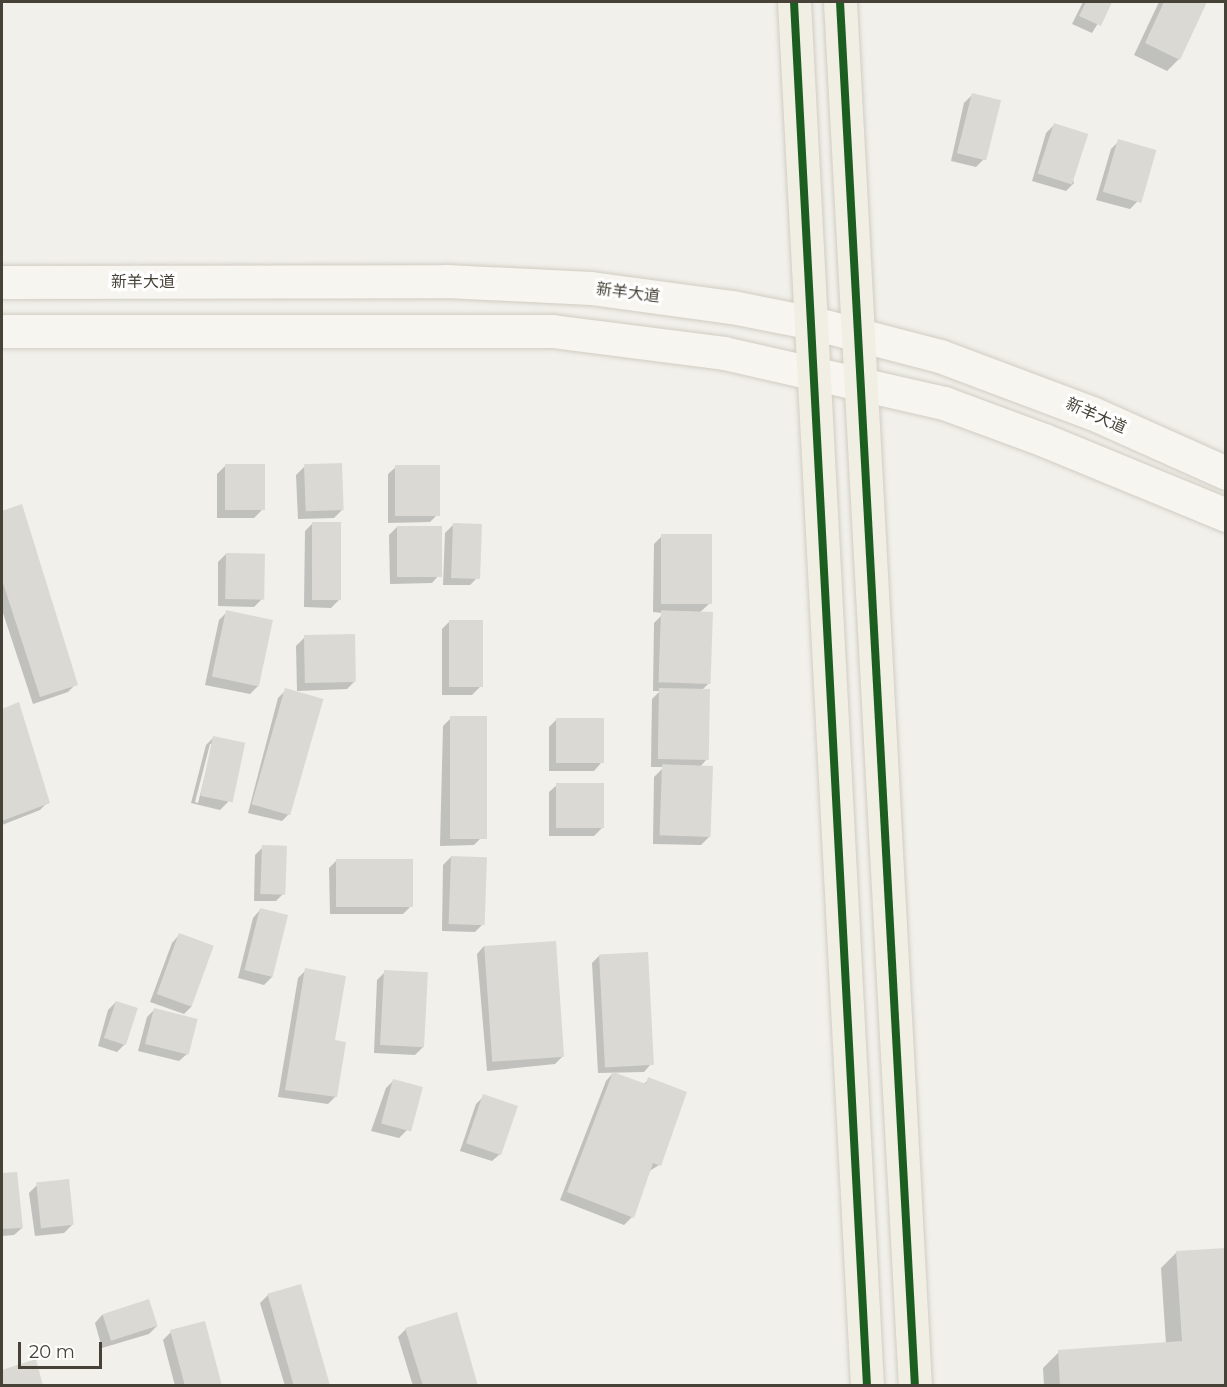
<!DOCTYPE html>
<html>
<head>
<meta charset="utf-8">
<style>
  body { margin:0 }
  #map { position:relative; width:1227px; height:1387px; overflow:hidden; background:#f1f0eb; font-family:Montserrat,"Noto Sans SC",sans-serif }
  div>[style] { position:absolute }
  .shadow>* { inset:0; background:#0003 }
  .building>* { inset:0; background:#dbd9d3; transform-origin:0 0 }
  .roads { filter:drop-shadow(0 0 2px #d0cdc2) drop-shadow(0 0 2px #d0cdc2) }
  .secondary>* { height:33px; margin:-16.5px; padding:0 16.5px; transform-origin:16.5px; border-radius:16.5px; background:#f6f5ef }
  .primary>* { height:33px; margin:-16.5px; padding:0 16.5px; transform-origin:16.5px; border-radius:16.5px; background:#f1eee4 }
  .cycleway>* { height:8px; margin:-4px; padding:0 4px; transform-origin:4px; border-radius:4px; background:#1b5e20 }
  span { translate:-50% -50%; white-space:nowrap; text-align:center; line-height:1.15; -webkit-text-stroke:6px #fff; paint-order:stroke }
  .street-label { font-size:16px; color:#474237 }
  .frame { position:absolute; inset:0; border:3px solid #474237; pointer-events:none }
  .scale { position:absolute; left:18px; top:1342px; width:84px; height:27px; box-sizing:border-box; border:3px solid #474237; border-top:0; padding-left:8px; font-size:18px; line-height:21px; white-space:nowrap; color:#474237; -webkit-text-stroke:4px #fff; paint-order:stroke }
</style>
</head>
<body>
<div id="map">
  <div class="shadow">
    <i style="clip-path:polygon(1083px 2px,1111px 2px,1092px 33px,1072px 24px)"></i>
    <i style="clip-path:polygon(1159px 2px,1205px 2px,1179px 59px,1167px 71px,1134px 55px)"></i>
    <i style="clip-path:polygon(972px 95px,984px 159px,976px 167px,951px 161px,964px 103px)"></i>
    <i style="clip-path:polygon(1054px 125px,1074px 183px,1066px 191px,1032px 181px,1046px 133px)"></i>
    <i style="clip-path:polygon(1119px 141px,1138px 201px,1130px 209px,1096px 200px,1111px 149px)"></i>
    <i style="clip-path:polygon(225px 466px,262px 510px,254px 518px,217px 518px,217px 474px)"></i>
    <i style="clip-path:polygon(304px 467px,342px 510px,334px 518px,298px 519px,296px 475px)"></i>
    <i style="clip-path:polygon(396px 467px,438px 514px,430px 522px,388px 523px,388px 474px)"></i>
    <i style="clip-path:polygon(21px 505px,76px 684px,68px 692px,33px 704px,2px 610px,2px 512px)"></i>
    <i style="clip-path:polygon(313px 523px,339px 600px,331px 608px,304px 607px,305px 531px)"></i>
    <i style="clip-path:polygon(453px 525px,478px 577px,470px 585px,443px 585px,445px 533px)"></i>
    <i style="clip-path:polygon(397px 527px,439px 575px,432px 583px,390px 584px,389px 535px)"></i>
    <i style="clip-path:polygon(662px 536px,709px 604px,698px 614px,709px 683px,702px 690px,707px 759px,699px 768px,709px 837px,701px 845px,653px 844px,654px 777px,664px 767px,651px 767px,652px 699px,660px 691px,653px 691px,654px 623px,662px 615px,681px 615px,653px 612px,654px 544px)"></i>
    <i style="clip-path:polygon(226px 554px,262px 599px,254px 607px,218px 606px,218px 562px)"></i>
    <i style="clip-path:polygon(227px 612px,258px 686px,250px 694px,205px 685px,219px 620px)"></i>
    <i style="clip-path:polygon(450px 621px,480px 687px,472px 695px,442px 695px,442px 629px)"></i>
    <i style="clip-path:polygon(304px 638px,355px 681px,347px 689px,297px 691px,296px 646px)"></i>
    <i style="clip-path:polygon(286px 690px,290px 813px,282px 821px,248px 813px,278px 698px)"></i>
    <i style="clip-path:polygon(18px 704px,48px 802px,40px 810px,2px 825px,2px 711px)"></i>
    <i style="clip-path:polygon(451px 718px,482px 837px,474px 845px,440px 846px,443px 726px)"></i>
    <i style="clip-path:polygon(556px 720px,601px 763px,594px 771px,549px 771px,549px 727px)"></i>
    <i style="clip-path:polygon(evenodd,214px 737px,228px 802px,220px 810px,191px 803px,206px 745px,214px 737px,210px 744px,213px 744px,198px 803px,195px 802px,210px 744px)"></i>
    <i style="clip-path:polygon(557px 785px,602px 828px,594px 836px,549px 836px,549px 792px)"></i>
    <i style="clip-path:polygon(263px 847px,284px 893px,276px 901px,254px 901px,255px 855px)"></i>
    <i style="clip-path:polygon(451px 857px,483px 924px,475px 932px,442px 931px,443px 865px)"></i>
    <i style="clip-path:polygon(337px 860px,411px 906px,403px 914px,330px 914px,329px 868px)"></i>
    <i style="clip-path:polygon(260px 910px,272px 977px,264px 985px,238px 978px,253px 918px)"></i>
    <i style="clip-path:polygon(179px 935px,192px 1006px,184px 1014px,150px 1002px,172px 943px)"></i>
    <i style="clip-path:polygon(484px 946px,563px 1056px,555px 1064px,487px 1071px,477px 954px)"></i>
    <i style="clip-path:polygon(600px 955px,651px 1064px,644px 1072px,598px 1073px,592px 963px)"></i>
    <i style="clip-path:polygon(306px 970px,334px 1042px,336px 1096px,328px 1104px,278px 1097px,298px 978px)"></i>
    <i style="clip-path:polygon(385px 972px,423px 1047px,415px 1055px,374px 1053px,377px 980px)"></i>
    <i style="clip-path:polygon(116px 1002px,125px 1044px,117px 1052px,98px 1046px,108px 1010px)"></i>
    <i style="clip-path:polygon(155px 1009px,187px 1054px,179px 1061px,138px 1051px,147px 1017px)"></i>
    <i style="clip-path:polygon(613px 1073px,643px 1085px,649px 1079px,659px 1165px,648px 1172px,632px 1217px,624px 1225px,560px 1200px,606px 1081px)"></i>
    <i style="clip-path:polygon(394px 1080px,407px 1130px,399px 1138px,371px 1131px,386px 1088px)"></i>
    <i style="clip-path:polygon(484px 1096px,500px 1154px,492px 1161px,460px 1151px,476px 1104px)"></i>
    <i style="clip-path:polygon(16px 1173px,22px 1228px,14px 1235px,2px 1236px,2px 1174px)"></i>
    <i style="clip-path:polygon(37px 1185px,72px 1225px,64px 1233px,35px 1236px,29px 1193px)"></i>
    <i style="clip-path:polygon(1177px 1252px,1226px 1386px,1044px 1386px,1043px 1368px,1059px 1352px,1166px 1344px,1161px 1268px)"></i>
    <i style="clip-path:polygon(268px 1295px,329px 1386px,285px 1386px,260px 1303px)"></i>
    <i style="clip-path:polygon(102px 1315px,157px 1326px,149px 1334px,102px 1348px,95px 1323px)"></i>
    <i style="clip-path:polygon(406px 1329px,477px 1386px,413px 1386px,398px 1337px)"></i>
    <i style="clip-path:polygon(171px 1332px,220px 1386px,175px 1386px,163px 1340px)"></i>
  </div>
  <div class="building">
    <i style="clip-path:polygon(1086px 2px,1112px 2px,1101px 26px,1079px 16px)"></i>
    <i style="clip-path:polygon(1164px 2px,1207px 2px,1180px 60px,1145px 43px)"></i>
    <i style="left:972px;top:93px;width:30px;height:62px;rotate:14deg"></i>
    <i style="left:1054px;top:123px;width:36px;height:53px;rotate:18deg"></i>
    <i style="left:1118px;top:139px;width:40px;height:55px;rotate:16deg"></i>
    <i style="left:342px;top:463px;width:47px;height:38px;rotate:88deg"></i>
    <i style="left:225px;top:464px;width:40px;height:46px"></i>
    <i style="left:395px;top:465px;width:45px;height:51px"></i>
    <i style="clip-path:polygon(22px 504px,78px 685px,40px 697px,2px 580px,2px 511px)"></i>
    <i style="left:312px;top:522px;width:29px;height:78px"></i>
    <i style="left:453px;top:523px;width:29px;height:55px;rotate:2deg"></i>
    <i style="left:397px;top:526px;width:45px;height:51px"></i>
    <i style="left:661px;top:534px;width:51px;height:70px"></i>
    <i style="left:226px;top:553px;width:39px;height:46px;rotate:1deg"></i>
    <i style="left:226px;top:610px;width:48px;height:68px;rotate:12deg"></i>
    <i style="left:713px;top:612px;width:72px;height:52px;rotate:92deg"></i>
    <i style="left:449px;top:620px;width:34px;height:67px"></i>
    <i style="left:355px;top:634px;width:48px;height:51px;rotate:89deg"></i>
    <i style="left:285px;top:688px;width:40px;height:121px;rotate:16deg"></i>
    <i style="left:710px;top:689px;width:71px;height:51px;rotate:91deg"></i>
    <i style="clip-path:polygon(19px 702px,50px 803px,2px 821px,2px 709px)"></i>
    <i style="left:450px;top:716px;width:37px;height:123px"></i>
    <i style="left:556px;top:718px;width:48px;height:45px"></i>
    <i style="left:213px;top:736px;width:33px;height:61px;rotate:12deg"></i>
    <i style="left:713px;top:766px;width:71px;height:51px;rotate:92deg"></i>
    <i style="left:556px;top:783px;width:48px;height:45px"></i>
    <i style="left:262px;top:845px;width:25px;height:49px;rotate:2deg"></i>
    <i style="left:451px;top:856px;width:36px;height:68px;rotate:2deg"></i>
    <i style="left:336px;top:859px;width:77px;height:48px"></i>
    <i style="left:260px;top:908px;width:29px;height:64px;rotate:14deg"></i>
    <i style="left:179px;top:933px;width:37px;height:65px;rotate:20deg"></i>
    <i style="left:556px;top:941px;width:116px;height:72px;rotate:86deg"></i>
    <i style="left:648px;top:952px;width:113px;height:49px;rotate:87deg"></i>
    <i style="clip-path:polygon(305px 968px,346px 976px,335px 1040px,346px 1042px,337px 1097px,285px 1090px)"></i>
    <i style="left:384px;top:970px;width:44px;height:75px;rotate:3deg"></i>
    <i style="left:116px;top:1001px;width:23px;height:39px;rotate:18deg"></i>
    <i style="left:154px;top:1008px;width:45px;height:37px;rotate:14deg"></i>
    <i style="clip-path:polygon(613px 1072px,646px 1084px,648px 1077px,687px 1092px,661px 1166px,653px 1163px,634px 1218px,567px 1192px)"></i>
    <i style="left:393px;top:1079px;width:31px;height:46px;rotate:15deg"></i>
    <i style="left:483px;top:1094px;width:37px;height:52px;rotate:19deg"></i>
    <i style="clip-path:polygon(17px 1172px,23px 1228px,2px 1229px,2px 1173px)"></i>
    <i style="left:69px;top:1179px;width:46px;height:33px;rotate:84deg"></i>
    <i style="clip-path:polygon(1226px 1248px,1226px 1386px,1060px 1386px,1058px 1350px,1182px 1341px,1176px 1251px)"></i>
    <i style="left:301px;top:1284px;width:106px;height:35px;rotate:74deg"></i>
    <i style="left:149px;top:1299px;width:28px;height:49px;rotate:72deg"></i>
    <i style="clip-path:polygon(457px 1312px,478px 1386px,423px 1386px,405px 1328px)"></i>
    <i style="clip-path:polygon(205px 1321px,222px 1386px,185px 1386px,170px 1330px)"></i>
    <i style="clip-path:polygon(36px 1359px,43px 1386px,2px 1386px,2px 1370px)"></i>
  </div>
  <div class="roads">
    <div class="secondary">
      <i style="left:2px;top:282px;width:445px;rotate:-0.1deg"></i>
      <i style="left:447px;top:281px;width:144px;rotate:2.8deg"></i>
      <i style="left:591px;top:288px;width:142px;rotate:7.7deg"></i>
      <i style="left:732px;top:307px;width:83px;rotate:11.2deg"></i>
      <i style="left:813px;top:323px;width:131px;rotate:14.6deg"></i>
      <i style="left:940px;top:356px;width:162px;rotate:20.6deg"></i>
      <i style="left:1092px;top:413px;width:147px;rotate:24.1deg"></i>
      <i style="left:2px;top:331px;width:550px"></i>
      <i style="left:552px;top:331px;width:173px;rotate:7.3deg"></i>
      <i style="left:724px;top:353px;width:226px;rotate:12.8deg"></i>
      <i style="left:944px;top:403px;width:107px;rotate:20.3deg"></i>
      <i style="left:1044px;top:440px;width:197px;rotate:22.4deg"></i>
    </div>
    <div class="primary">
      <i style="left:794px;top:2px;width:1386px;rotate:86.98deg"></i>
      <i style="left:840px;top:2px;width:1386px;rotate:86.9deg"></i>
    </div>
  </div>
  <div class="cycleway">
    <i style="left:794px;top:2px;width:1386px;rotate:86.98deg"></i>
    <i style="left:840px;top:2px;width:1386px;rotate:86.9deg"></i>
  </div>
  <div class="street-label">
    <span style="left:143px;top:282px">新羊大道</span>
    <span style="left:628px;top:293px;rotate:7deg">新羊大道</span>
    <span style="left:1096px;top:416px;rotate:24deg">新羊大道</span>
  </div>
  <div class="frame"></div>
  <div class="scale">20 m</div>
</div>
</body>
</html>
